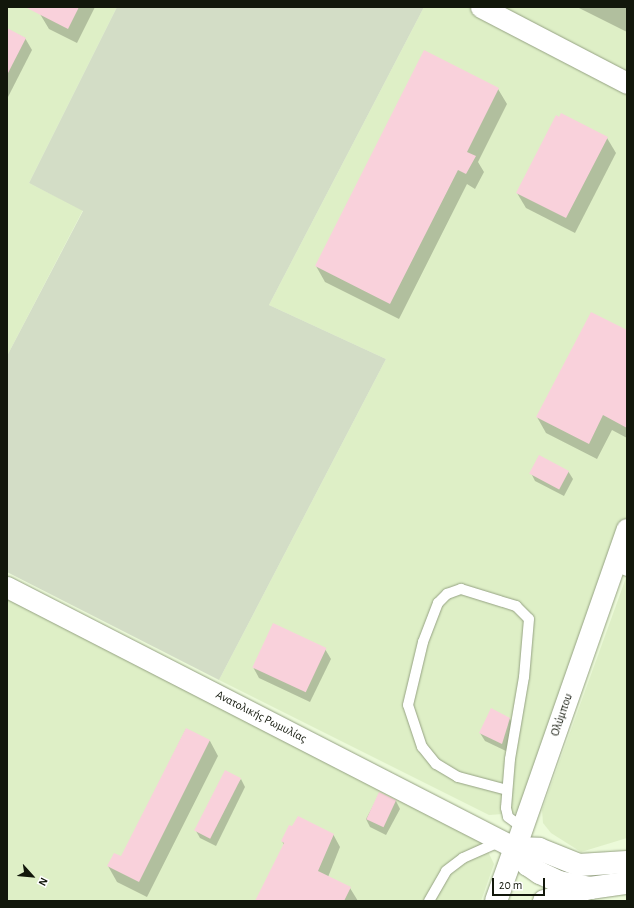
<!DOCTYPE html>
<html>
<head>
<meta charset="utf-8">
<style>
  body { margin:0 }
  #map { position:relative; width:634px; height:908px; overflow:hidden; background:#ecfad9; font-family:"Alegreya Sans",sans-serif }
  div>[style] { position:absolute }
  .built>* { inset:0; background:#deefc6 }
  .green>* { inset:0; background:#d3ddc6 }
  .shadow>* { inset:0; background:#0003 }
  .building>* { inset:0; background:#f9d1db; transform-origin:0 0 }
  .roads { filter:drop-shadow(0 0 1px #95a283) drop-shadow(0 0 1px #95a283) }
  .lane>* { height:10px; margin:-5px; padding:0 5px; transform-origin:5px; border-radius:5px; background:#fff }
  .street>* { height:21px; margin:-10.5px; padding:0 10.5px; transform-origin:10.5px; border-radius:10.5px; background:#fff }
  .secondary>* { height:22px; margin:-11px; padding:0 11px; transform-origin:11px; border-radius:11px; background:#fff }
  .highway>* { height:22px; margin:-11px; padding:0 11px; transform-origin:11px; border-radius:11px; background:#fff }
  span { translate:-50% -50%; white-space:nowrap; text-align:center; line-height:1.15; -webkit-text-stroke:3px #fff; paint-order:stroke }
  .street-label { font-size:12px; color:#12170b }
  .frame { position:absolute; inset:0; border:8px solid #12170b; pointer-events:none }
  .north { position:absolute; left:12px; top:856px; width:40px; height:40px; -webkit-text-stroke:3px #fff; paint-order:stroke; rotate:117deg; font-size:11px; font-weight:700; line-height:16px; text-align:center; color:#12170b }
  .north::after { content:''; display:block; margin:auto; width:14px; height:18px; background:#12170b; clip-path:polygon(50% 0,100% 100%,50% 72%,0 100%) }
  .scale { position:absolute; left:492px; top:878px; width:53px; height:18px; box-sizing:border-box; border:2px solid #12170b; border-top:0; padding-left:5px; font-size:12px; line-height:14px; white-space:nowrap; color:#12170b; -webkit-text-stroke:3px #fff; paint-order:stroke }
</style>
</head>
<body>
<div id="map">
  <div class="built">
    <i style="clip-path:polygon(7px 7px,117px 7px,29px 183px,83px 210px,7px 356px)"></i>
    <i style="clip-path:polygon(424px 7px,627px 7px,627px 521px,517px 813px,489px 815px,219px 680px,386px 359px,269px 305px)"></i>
    <i style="clip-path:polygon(627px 575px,627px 838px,581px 852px,551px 833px,543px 823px,542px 810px)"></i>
    <i style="clip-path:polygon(7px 592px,480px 835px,494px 864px,481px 901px,7px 901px)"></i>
  </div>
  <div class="green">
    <i style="clip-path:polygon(117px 7px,424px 7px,269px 305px,386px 359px,219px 680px,7px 572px,7px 356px,83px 211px,29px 183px)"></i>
  </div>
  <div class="shadow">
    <i style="clip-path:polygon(30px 7px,95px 7px,77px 43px,49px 29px,40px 14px)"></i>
    <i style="clip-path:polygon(577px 7px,627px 7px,627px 32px)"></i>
    <i style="clip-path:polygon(7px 29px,25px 38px,32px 50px,7px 99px)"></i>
    <i style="clip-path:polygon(498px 89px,507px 104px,478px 162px,484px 172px,475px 189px,467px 184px,399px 319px,325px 282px,316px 266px)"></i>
    <i style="clip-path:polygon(607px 138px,616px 153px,575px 233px,526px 208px,517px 193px)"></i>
    <i style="clip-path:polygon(627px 331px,627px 438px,612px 430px,597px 459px,546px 433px,537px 417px)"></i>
    <i style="clip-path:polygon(568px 471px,573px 479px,564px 496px,535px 481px,531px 473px)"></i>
    <i style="clip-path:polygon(325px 649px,331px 659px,310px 702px,259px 678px,253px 667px)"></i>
    <i style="clip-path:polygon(510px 719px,514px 727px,506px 751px,485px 741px,480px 733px)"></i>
    <i style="clip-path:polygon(186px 729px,210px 741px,218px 756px,147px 897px,117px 882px,108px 866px,121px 858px)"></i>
    <i style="clip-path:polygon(241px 779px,245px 787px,216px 846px,200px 838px,196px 831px)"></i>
    <i style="clip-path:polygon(380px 793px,396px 801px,400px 809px,386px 835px,370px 827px,366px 819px)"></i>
    <i style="clip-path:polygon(333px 834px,340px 847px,328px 877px,350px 888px,358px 901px,256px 901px,284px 845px,282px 841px)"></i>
  </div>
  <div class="building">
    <i style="clip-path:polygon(25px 7px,79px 7px,68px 29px)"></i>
    <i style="clip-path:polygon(7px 28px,26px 38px,7px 75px)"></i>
    <i style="clip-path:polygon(424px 50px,499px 88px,467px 152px,476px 156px,466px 174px,458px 170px,390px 304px,315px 266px)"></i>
    <i style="clip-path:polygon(561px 113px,608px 137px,566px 218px,516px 193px,556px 115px,559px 117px)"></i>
    <i style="clip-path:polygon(591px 312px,627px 330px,627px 428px,603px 415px,589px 444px,536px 417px)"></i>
    <i style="left:539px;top:455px;width:34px;height:21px;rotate:28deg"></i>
    <i style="left:273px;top:623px;width:59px;height:49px;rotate:25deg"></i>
    <i style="clip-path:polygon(491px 708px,510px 718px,502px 744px,479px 733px)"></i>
    <i style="clip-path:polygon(186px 728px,210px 740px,139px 882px,107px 866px,114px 853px,121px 856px)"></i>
    <i style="left:225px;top:770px;width:18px;height:68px;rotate:27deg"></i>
    <i style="left:379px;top:792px;width:19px;height:30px;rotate:25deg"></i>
    <i style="clip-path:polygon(298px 816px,334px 834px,318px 871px,351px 887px,344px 901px,255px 901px,284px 843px,281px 841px,289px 825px,292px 826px)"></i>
  </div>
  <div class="roads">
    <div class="lane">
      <i style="left:614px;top:565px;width:14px;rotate:25deg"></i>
      <i style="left:507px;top:790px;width:51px;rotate:-165.1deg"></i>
      <i style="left:458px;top:777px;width:26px;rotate:-149deg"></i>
      <i style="left:436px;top:764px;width:22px;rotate:-129deg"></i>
      <i style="left:422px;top:747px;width:44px;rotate:-108.4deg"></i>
      <i style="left:408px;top:705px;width:65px;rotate:-76.6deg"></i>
      <i style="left:423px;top:642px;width:42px;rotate:-69deg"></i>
      <i style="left:438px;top:603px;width:13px;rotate:-45deg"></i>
      <i style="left:447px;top:594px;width:15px;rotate:-20deg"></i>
      <i style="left:461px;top:589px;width:58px;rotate:17.2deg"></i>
      <i style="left:516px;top:606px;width:18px;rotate:45deg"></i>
      <i style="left:529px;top:619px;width:58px;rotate:94.9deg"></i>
      <i style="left:524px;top:677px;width:83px;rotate:99.7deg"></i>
      <i style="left:510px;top:759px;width:49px;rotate:94.7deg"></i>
      <i style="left:506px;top:808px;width:9px;rotate:77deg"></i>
      <i style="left:508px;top:817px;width:19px;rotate:36deg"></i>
      <i style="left:429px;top:901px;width:34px;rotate:-60deg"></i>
      <i style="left:446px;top:871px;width:21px;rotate:-37deg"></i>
      <i style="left:463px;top:858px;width:39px;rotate:-24deg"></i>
    </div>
    <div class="street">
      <i style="left:481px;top:7px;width:165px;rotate:27.5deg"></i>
      <i style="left:7px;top:587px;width:571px;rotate:27.19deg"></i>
      <i style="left:515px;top:848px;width:338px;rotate:-70.7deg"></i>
    </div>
    <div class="secondary">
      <i style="left:496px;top:901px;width:56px;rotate:-70.3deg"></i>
    </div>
    <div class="highway">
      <i style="left:515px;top:848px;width:24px;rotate:2deg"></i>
      <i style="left:539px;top:849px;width:43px;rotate:21.8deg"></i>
      <i style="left:579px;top:865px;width:48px;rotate:-3.6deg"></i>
      <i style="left:515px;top:848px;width:21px;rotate:53deg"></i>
      <i style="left:528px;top:865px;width:14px;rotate:34deg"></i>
      <i style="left:540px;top:873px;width:21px;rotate:25deg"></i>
      <i style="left:559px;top:882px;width:32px;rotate:11deg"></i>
      <i style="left:544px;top:901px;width:48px;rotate:-15.8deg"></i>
      <i style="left:590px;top:888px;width:37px;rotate:-8deg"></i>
    </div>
  </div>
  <div class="street-label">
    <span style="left:562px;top:715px;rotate:-71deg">Ολύμπου</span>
    <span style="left:261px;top:717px;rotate:27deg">Ανατολικής Ρωμυλίας</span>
  </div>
  <div class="frame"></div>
  <div class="north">N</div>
  <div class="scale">20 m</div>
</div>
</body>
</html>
